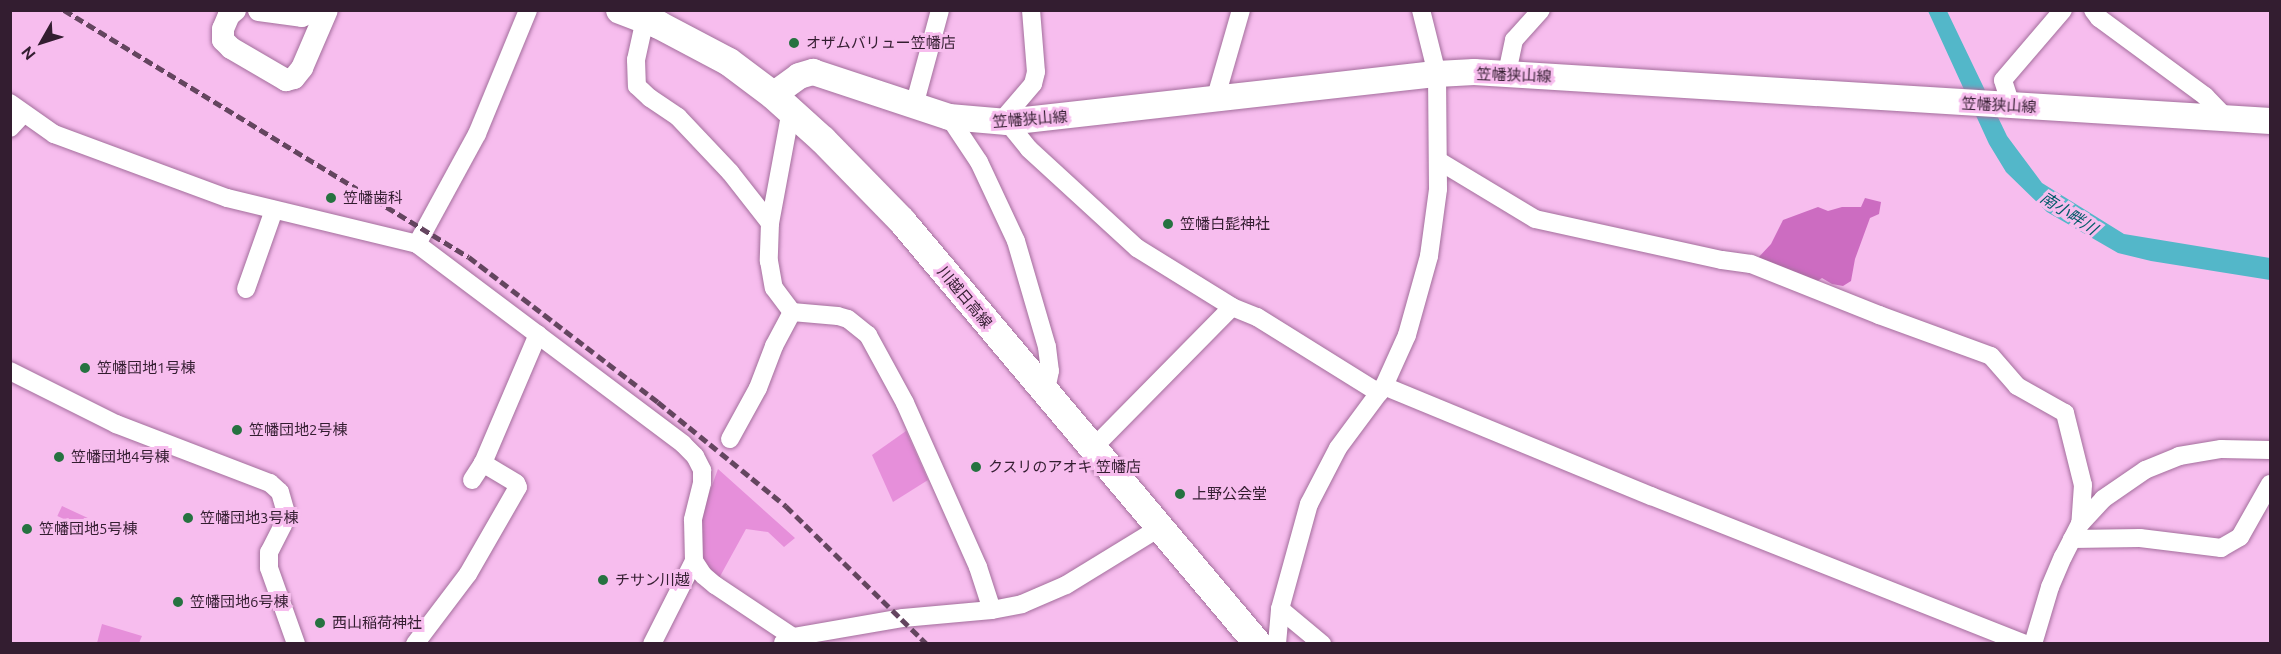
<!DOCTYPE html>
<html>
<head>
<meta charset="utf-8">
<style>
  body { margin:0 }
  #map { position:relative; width:2281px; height:654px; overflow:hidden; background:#f7bdee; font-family:Ubuntu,"Noto Sans JP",sans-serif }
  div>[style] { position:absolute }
  .green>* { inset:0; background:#e68fda; transform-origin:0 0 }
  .forest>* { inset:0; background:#cc6cc1 }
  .water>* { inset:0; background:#53b7c9 }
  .roads { filter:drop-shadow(0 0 2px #a36e9c) drop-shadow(0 0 2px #a36e9c) }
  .minor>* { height:18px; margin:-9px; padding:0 9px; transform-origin:9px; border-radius:9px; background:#fff }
  .tertiary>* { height:22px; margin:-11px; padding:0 11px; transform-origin:11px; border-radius:11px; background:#fff }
  .secondary>* { height:26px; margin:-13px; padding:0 13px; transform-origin:13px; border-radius:13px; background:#fff }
  .primary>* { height:28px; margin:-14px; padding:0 14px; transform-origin:14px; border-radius:14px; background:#fff }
  .rail>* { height:4.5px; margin-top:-2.25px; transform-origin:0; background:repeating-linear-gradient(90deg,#64455f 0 9px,transparent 0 13.5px) }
  .dots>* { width:16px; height:16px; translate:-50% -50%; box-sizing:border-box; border:3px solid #f7bdee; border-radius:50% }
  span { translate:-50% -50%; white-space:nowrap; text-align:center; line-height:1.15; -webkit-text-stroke:6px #f7bdee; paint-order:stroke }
  .poi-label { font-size:15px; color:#331d30 }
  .left { translate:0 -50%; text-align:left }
  .street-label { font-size:15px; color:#331d30 }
  .water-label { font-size:16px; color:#005b68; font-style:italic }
  .frame { position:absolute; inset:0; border:12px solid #331d30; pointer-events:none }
  .north { position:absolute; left:12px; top:12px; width:60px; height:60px; -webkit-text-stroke:4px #f7bdee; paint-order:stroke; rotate:231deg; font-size:16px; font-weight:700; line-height:24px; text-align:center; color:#331d30 }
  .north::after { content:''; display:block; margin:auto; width:21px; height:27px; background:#331d30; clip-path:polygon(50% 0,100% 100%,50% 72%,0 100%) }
</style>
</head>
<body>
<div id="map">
  <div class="green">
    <i style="clip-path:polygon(906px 431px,928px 480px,893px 502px,872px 455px)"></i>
    <i style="clip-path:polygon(718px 469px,795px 538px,784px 547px,768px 532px,746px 529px,718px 580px,706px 568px,698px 546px,698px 531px,707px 499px)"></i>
    <i style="left:62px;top:506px;width:38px;height:11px;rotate:25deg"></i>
    <i style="clip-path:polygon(102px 624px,142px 636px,139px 643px,97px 643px)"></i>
  </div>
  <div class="forest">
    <i style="clip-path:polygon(1865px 198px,1881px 202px,1879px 214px,1870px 218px,1855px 259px,1851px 281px,1843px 286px,1832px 284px,1822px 278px,1816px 282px,1757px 259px,1771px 244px,1783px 220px,1818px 207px,1828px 211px,1842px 207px,1861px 207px)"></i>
  </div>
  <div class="water">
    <i style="clip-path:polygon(1928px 11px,1947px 11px,2007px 136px,2042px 183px,2124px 234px,2270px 258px,2270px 280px,2151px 261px,2118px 253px,2047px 212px,2006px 172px,1989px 144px)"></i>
  </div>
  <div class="roads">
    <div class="minor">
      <i style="left:1031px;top:10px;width:62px;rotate:85.4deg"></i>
      <i style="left:1036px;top:72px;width:12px;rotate:104deg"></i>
      <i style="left:1033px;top:84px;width:45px;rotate:130.5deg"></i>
      <i style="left:1004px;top:118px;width:40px;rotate:51deg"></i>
      <i style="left:1029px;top:149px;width:147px;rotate:42.5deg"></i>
      <i style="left:1137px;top:248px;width:112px;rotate:31.8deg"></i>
      <i style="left:1232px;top:307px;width:27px;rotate:22deg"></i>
      <i style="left:1257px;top:317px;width:144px;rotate:31.9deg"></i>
      <i style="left:2093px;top:10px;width:10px;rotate:53deg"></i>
      <i style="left:2099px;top:18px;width:132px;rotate:36.3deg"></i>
      <i style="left:2205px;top:96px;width:30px;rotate:46deg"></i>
      <i style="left:645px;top:19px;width:42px;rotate:102.4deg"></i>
      <i style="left:636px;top:60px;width:26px;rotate:88deg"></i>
      <i style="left:637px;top:86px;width:18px;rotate:43deg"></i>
      <i style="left:650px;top:98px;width:34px;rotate:34deg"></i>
      <i style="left:678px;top:117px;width:76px;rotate:46.6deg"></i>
      <i style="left:730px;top:172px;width:65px;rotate:51.9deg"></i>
      <i style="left:1507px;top:73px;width:34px;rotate:-78deg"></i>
      <i style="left:1514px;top:40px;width:40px;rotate:-48deg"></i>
      <i style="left:1215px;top:100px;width:94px;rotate:-73.9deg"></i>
      <i style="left:10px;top:103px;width:54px;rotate:35.2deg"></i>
      <i style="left:54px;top:134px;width:184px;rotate:20.3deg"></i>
      <i style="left:227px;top:198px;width:195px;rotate:13.6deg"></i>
      <i style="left:417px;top:244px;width:333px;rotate:36.9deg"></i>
      <i style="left:683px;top:444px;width:17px;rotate:45deg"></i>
      <i style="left:695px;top:456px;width:16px;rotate:63deg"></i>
      <i style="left:702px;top:470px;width:13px;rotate:90deg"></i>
      <i style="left:702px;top:483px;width:38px;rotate:104deg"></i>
      <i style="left:693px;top:520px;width:41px;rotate:88.6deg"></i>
      <i style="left:694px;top:561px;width:17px;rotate:57deg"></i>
      <i style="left:703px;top:575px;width:16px;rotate:40deg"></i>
      <i style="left:715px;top:585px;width:94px;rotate:33.7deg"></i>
      <i style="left:2011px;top:105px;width:26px;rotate:-108deg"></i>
      <i style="left:2003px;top:80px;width:92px;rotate:-49.4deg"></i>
      <i style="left:914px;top:106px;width:99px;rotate:-74.8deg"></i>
      <i style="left:791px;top:110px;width:115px;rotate:100.5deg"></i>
      <i style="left:770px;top:223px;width:38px;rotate:92deg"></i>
      <i style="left:769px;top:261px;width:27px;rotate:80deg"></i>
      <i style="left:774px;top:288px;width:30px;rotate:53deg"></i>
      <i style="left:792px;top:312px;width:46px;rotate:5deg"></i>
      <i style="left:838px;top:316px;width:10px;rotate:17deg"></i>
      <i style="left:848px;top:319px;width:26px;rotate:39deg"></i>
      <i style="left:868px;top:335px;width:77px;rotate:61.4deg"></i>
      <i style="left:905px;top:403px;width:180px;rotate:66deg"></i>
      <i style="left:978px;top:567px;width:45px;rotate:72deg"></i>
      <i style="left:949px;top:117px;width:54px;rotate:56.3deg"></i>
      <i style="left:979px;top:162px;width:87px;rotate:64.9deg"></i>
      <i style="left:1016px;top:241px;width:110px;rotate:73.7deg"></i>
      <i style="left:1047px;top:347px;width:24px;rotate:83deg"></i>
      <i style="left:1050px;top:371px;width:24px;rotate:102deg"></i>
      <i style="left:10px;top:128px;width:19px;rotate:-47deg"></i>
      <i style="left:1439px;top:161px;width:112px;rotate:31.1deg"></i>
      <i style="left:1535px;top:219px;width:191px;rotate:12.4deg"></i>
      <i style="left:1722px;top:260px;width:29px;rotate:8deg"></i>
      <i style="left:1751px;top:264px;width:138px;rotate:21.7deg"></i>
      <i style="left:1879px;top:315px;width:119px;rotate:20.1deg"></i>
      <i style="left:1991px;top:356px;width:40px;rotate:49deg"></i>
      <i style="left:2017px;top:386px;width:55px;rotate:29.4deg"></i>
      <i style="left:2065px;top:413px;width:74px;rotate:76deg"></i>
      <i style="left:2083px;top:485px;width:39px;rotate:94deg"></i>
      <i style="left:417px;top:244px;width:125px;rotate:-61.4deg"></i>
      <i style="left:477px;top:134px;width:134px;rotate:-67.6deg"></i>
      <i style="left:246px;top:289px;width:84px;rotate:-70.5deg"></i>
      <i style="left:10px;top:371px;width:119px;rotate:26.6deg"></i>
      <i style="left:116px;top:424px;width:165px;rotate:21deg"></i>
      <i style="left:270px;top:483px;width:13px;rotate:42deg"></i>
      <i style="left:280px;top:492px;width:19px;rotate:74deg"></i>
      <i style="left:285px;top:510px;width:15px;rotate:98deg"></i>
      <i style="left:283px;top:525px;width:30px;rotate:117deg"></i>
      <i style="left:269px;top:552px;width:16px;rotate:90deg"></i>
      <i style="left:269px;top:568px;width:81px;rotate:70.4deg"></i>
      <i style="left:1384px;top:386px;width:289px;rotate:22.4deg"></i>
      <i style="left:1651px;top:496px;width:402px;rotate:21.6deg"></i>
      <i style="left:730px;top:439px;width:58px;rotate:-61.2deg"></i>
      <i style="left:758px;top:388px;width:45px;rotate:-69.1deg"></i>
      <i style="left:774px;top:346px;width:38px;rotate:-62deg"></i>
      <i style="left:1093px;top:448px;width:198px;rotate:-45.4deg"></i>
      <i style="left:472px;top:480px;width:20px;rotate:-57deg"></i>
      <i style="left:2072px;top:539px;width:68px;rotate:-0.8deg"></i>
      <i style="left:2140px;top:538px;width:82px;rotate:7deg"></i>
      <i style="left:2221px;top:548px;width:22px;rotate:-30deg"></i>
      <i style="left:2240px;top:537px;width:61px;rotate:-60.5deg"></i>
      <i style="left:1280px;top:609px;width:55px;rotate:39.8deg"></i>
      <i style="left:783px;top:643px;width:12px;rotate:-31deg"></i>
      <i style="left:793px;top:637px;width:112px;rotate:-9.8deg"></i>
      <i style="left:903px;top:618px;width:89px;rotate:-5.1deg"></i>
      <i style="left:992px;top:610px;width:31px;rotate:-11deg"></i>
      <i style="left:1022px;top:604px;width:48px;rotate:-23.4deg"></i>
      <i style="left:1066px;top:585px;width:109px;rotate:-31.5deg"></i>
      <i style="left:415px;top:644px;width:88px;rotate:-52.9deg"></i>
      <i style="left:468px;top:574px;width:100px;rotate:-60.1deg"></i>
      <i style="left:518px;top:487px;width:4px;rotate:-117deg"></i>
      <i style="left:516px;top:483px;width:39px;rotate:-149deg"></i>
      <i style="left:483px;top:463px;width:140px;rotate:-66.9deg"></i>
      <i style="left:652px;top:644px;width:93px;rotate:-63.2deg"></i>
      <i style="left:1277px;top:644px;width:35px;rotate:-85deg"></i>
      <i style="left:1280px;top:609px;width:109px;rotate:-74.6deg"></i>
      <i style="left:1309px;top:504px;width:63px;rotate:-62.6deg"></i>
      <i style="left:1338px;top:448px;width:77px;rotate:-53.4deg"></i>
      <i style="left:1384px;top:386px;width:56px;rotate:-65.7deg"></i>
      <i style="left:1407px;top:335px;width:82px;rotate:-74.4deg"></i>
      <i style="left:1429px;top:256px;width:68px;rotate:-82.3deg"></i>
      <i style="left:1438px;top:189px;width:115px;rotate:-90.5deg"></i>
      <i style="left:1437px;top:74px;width:66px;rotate:-104deg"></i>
      <i style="left:2033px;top:644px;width:59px;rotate:-73.4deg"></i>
      <i style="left:2050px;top:587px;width:33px;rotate:-67deg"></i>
      <i style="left:2063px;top:557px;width:37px;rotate:-63deg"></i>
      <i style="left:2080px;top:524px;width:34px;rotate:-47deg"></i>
      <i style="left:2103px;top:499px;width:51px;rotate:-34.6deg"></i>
      <i style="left:2145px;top:470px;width:37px;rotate:-22deg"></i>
      <i style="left:2179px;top:456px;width:43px;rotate:-9.5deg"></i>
      <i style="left:2221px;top:449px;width:49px;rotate:1.2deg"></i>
    </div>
    <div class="tertiary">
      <i style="left:235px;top:10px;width:8px;rotate:140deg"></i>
      <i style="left:229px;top:15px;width:15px;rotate:113deg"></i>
      <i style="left:223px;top:29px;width:11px;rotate:90deg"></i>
      <i style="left:223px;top:40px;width:11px;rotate:45deg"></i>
      <i style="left:231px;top:48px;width:64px;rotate:30.2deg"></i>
      <i style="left:286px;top:80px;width:8px;rotate:-14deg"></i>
      <i style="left:294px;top:78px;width:13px;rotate:-51deg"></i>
      <i style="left:302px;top:68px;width:63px;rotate:-66.7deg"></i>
      <i style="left:259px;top:10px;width:43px;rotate:7.9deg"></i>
      <i style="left:302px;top:16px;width:13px;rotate:-29deg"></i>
    </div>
    <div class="secondary">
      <i style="left:773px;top:95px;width:32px;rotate:-36deg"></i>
      <i style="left:799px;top:76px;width:15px;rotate:-16deg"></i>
      <i style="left:813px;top:72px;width:143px;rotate:18.3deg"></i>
      <i style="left:949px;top:117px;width:58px;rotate:4.9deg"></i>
      <i style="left:1007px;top:122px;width:433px;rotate:-6.4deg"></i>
      <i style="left:1437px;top:74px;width:37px;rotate:-3deg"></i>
      <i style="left:1474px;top:72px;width:798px;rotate:3.52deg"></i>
    </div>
    <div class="primary">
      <i style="left:620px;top:10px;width:42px;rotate:21deg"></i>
      <i style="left:659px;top:25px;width:79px;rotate:27.9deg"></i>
      <i style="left:729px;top:62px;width:55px;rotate:36.9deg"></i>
      <i style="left:773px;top:95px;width:67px;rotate:42deg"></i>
      <i style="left:823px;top:140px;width:113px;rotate:45.7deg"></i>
      <i style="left:902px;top:221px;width:553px;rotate:49.92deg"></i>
    </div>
  </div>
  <div class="rail">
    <i style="left:64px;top:10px;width:474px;rotate:31.4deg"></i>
    <i style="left:469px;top:257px;width:238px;rotate:37.5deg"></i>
    <i style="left:658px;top:402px;width:165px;rotate:39.1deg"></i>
    <i style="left:786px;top:506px;width:197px;rotate:44.4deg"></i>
  </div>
  <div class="dots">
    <i style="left:794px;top:43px;background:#267240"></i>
    <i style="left:331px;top:198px;background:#267240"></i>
    <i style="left:1168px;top:224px;background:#267240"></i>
    <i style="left:85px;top:368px;background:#267240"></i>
    <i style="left:237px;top:430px;background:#267240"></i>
    <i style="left:59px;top:457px;background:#267240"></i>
    <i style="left:976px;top:467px;background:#267240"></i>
    <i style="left:1180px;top:494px;background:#267240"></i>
    <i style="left:188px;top:518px;background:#267240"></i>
    <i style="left:27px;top:529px;background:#267240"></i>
    <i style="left:603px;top:580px;background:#267240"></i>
    <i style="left:178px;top:602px;background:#267240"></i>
    <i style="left:320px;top:623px;background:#267240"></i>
  </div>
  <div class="poi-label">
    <span class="left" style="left:806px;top:43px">オザムバリュー笠幡店</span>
    <span class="left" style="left:343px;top:198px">笠幡歯科</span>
    <span class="left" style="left:1180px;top:224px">笠幡白髭神社</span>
    <span class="left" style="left:97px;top:368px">笠幡団地1号棟</span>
    <span class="left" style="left:249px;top:430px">笠幡団地2号棟</span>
    <span class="left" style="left:71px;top:457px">笠幡団地4号棟</span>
    <span class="left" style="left:988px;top:467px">クスリのアオキ 笠幡店</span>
    <span class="left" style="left:1192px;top:494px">上野公会堂</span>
    <span class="left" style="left:200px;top:518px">笠幡団地3号棟</span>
    <span class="left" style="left:39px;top:529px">笠幡団地5号棟</span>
    <span class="left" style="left:615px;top:580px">チサン川越</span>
    <span class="left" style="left:190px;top:602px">笠幡団地6号棟</span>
    <span class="left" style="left:332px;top:623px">西山稲荷神社</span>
  </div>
  <div class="street-label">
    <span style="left:1514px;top:75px;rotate:2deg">笠幡狭山線</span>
    <span style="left:1999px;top:105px;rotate:3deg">笠幡狭山線</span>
    <span style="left:1030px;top:119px;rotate:-4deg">笠幡狭山線</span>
    <span style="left:965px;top:297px;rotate:50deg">川越日高線</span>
  </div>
  <div class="water-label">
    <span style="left:2069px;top:213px;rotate:33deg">南小畔川</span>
  </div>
  <div class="frame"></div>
  <div class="north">N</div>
</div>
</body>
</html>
